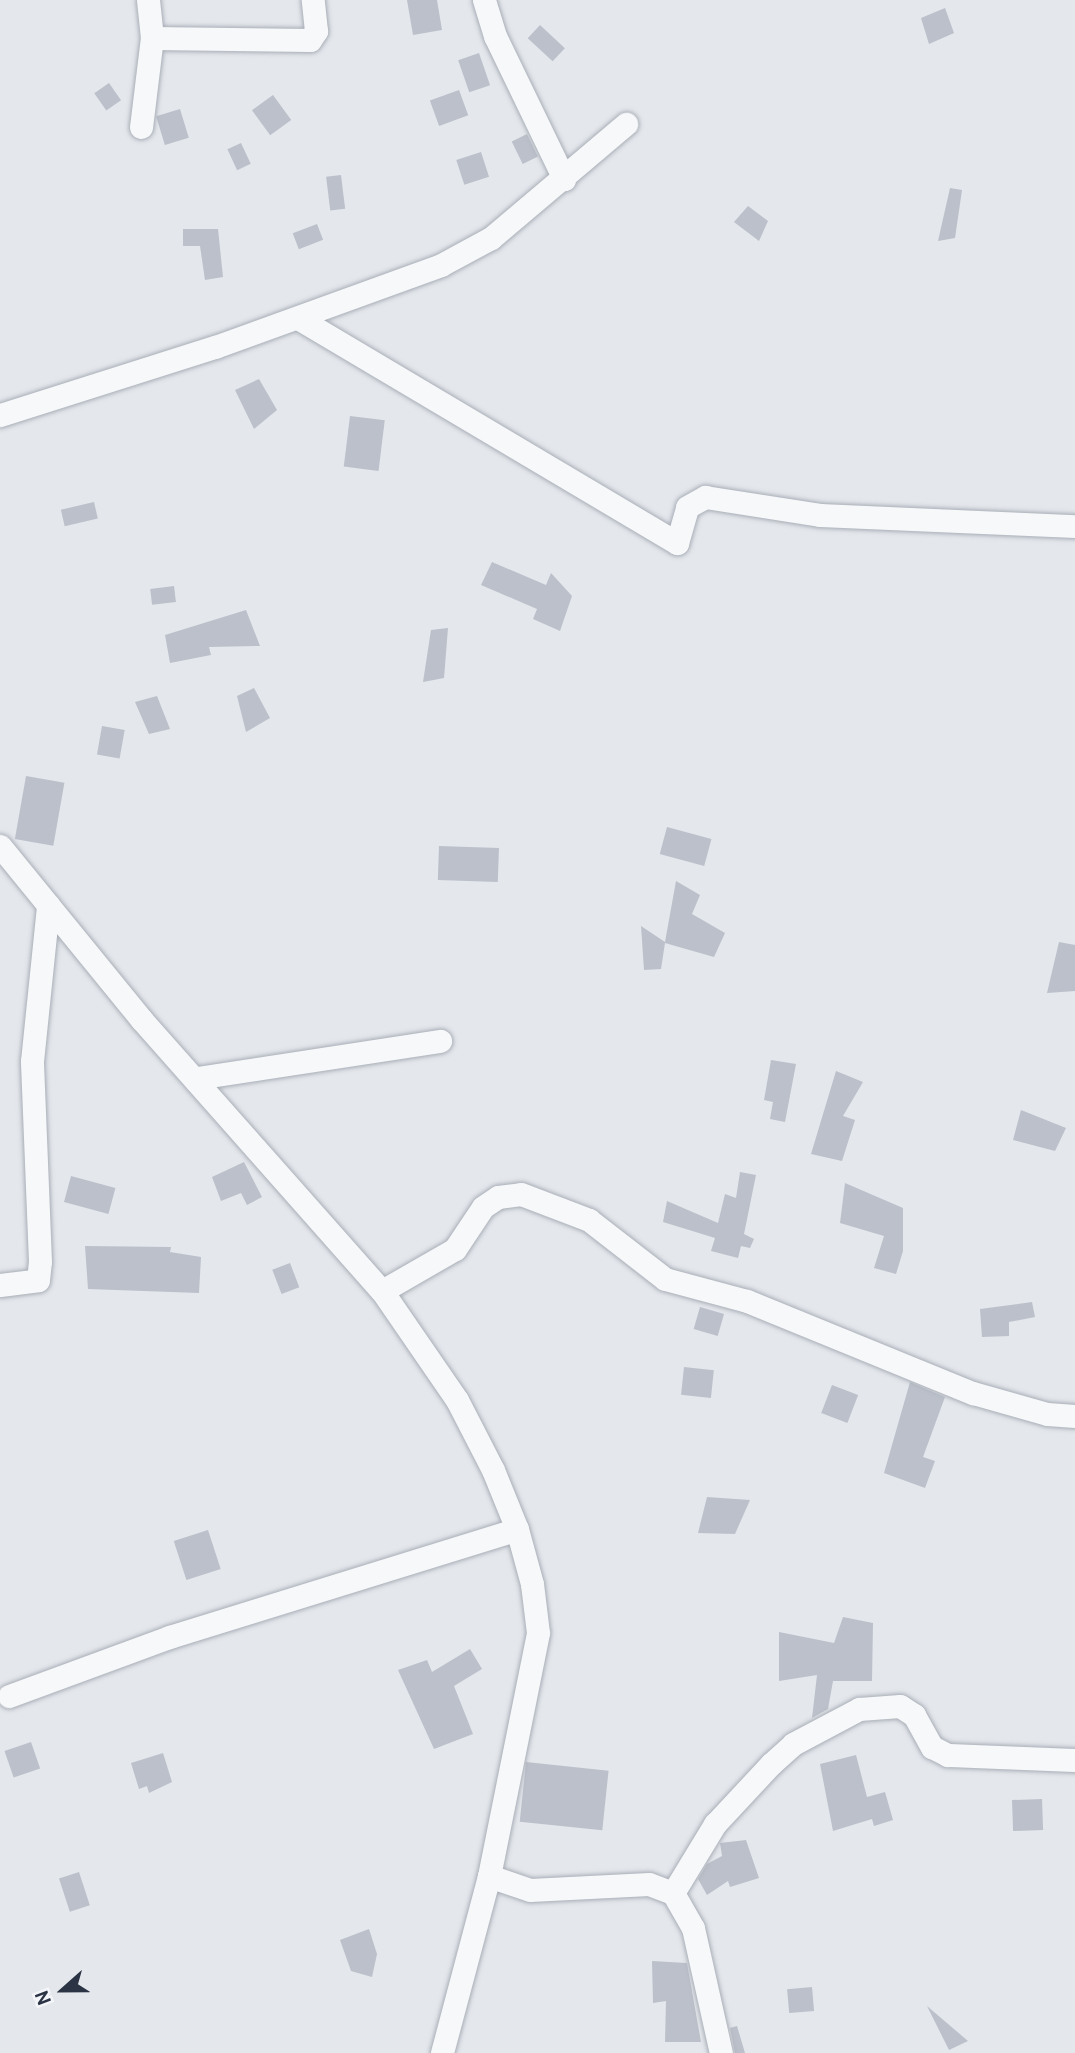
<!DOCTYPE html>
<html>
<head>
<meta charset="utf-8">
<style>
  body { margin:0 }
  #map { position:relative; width:1075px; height:2053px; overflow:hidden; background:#e4e7ec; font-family:Cabin,sans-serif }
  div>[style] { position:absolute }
  .building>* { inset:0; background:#bbc0ca; transform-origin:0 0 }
  .roads { filter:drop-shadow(0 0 2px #a9aeb7) drop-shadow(0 0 2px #a9aeb7) }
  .minor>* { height:23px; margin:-11.5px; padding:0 11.5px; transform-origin:11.5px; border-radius:11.5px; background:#f7f8fa }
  span { translate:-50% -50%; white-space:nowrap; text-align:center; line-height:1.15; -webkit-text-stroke:6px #f4f6f9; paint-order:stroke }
  .north { position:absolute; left:28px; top:1955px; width:70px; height:70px; -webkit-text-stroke:5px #f4f6f9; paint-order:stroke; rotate:249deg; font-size:19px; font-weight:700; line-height:28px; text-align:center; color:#2b3445 }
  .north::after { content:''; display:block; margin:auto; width:24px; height:32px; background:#2b3445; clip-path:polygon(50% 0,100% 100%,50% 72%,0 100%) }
</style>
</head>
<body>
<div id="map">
  <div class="building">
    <i style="clip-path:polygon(407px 0,437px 0,442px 30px,413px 35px)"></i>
    <i style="clip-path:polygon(945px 8px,954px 33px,929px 44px,921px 18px)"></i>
    <i style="left:540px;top:25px;width:34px;height:18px;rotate:43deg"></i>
    <i style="left:479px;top:53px;width:34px;height:22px;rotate:71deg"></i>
    <i style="left:109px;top:83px;width:21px;height:18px;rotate:55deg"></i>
    <i style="left:459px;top:90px;width:27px;height:31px;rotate:70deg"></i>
    <i style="left:273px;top:95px;width:31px;height:26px;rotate:54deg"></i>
    <i style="left:180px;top:109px;width:30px;height:25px;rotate:73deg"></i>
    <i style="left:527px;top:134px;width:25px;height:17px;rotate:64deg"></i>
    <i style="left:241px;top:143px;width:23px;height:15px;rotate:65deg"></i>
    <i style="left:481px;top:152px;width:26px;height:26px;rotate:72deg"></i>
    <i style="left:341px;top:175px;width:34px;height:15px;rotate:83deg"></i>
    <i style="clip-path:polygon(950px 188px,962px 190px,955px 238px,938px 241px)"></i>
    <i style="clip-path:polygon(748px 206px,768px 221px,759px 241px,734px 222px)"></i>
    <i style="left:317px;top:224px;width:17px;height:26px;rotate:69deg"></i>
    <i style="clip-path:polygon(183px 229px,218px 229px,223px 277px,205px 280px,200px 246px,183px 246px)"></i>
    <i style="clip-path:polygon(259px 379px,277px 410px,254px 429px,235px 390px)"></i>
    <i style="left:350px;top:416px;width:35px;height:51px;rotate:7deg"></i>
    <i style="left:94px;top:502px;width:17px;height:34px;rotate:77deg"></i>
    <i style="clip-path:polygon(492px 562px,546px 585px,551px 573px,572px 596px,560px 631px,533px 619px,537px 609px,481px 585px)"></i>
    <i style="left:174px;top:586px;width:16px;height:24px;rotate:83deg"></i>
    <i style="clip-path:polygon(246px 610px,260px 646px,209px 647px,211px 655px,170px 663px,165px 635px)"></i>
    <i style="clip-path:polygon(448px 628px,444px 678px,423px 682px,431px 630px)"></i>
    <i style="clip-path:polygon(254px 688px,270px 718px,246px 732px,237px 696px)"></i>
    <i style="clip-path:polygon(157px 696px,170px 729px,149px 734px,135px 702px)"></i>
    <i style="left:102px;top:726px;width:23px;height:29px;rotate:10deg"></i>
    <i style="left:26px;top:776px;width:39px;height:64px;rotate:10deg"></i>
    <i style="left:667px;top:827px;width:46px;height:28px;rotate:15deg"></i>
    <i style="left:439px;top:846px;width:60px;height:34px;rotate:2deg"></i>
    <i style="clip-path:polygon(676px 881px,700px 895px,692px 914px,725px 933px,714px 957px,665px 943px,661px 969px,644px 970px,641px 926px,665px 942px)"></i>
    <i style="clip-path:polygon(1059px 942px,1075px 945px,1075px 991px,1047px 993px)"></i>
    <i style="clip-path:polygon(771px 1060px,796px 1064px,785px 1122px,770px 1119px,773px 1102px,764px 1100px)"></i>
    <i style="clip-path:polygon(836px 1071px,863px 1082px,843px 1116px,855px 1120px,842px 1161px,811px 1154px)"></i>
    <i style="clip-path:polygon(1021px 1110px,1066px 1128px,1055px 1151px,1013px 1140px)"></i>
    <i style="clip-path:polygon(244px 1162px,262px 1197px,247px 1205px,241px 1193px,221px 1201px,212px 1177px)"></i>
    <i style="clip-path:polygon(740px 1172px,756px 1175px,744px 1234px,754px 1239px,750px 1248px,741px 1246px,738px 1258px,711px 1251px,715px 1238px,663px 1222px,667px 1201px,718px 1223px,725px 1194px,736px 1198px)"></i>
    <i style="left:71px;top:1176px;width:46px;height:27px;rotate:15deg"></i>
    <i style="clip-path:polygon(845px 1183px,903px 1208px,903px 1251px,896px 1274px,874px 1268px,884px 1236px,840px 1223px)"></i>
    <i style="clip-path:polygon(85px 1246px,171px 1247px,170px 1252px,201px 1257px,199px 1293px,88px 1289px)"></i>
    <i style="left:290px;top:1263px;width:26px;height:19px;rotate:69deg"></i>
    <i style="clip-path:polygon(1032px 1302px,1035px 1317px,1009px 1322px,1009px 1336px,982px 1337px,980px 1309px)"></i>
    <i style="left:700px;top:1307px;width:25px;height:23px;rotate:16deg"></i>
    <i style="left:684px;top:1367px;width:30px;height:28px;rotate:6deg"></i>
    <i style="clip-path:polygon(910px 1382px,945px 1397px,923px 1457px,935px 1461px,925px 1488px,884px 1473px)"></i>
    <i style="left:832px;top:1385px;width:28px;height:30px;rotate:21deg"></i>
    <i style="clip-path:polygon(707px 1497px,750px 1500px,735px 1534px,698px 1533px)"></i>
    <i style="left:208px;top:1530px;width:41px;height:36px;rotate:72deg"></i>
    <i style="clip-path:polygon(843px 1617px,873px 1623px,872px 1681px,833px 1681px,828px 1709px,812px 1718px,817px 1675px,779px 1681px,779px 1632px,834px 1643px)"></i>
    <i style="clip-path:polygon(470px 1649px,482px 1669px,454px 1686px,473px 1734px,434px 1749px,398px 1670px,427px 1660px,432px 1672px)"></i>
    <i style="left:31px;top:1742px;width:28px;height:28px;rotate:71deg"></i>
    <i style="clip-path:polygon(163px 1753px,172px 1782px,149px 1793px,147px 1786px,139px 1789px,131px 1763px)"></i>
    <i style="clip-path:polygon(856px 1755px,867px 1797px,885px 1792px,893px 1820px,874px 1826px,872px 1819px,833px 1831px,820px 1764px)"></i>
    <i style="left:526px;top:1762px;width:83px;height:60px;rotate:6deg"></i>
    <i style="left:1042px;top:1799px;width:31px;height:30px;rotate:88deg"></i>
    <i style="clip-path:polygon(746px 1840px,759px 1878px,730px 1887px,728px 1881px,707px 1895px,698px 1879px,707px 1864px,722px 1856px,720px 1843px)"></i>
    <i style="left:79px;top:1872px;width:35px;height:21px;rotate:72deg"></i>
    <i style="clip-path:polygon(369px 1929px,377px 1954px,372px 1977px,351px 1971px,340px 1940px)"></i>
    <i style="clip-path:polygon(652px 1961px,687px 1963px,701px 2042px,665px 2042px,666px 2001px,653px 2003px)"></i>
    <i style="left:812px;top:1987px;width:24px;height:25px;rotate:85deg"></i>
    <i style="clip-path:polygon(927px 2006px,968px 2041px,949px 2050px)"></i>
    <i style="clip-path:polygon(737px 2026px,745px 2053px,735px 2053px,730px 2028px)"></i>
  </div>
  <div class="roads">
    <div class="minor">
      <i style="left:484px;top:0;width:38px;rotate:73deg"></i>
      <i style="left:495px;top:36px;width:159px;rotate:64.2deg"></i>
      <i style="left:152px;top:38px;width:158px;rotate:0.7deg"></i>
      <i style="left:310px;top:40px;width:11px;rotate:-56deg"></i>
      <i style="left:316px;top:31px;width:31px;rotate:-96deg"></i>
      <i style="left:141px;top:127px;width:90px;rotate:-83deg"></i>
      <i style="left:152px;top:38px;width:38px;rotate:-96deg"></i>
      <i style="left:298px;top:318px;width:441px;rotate:30.7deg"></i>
      <i style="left:677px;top:543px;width:37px;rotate:-74deg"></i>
      <i style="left:687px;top:507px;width:21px;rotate:-29deg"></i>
      <i style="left:705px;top:497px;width:116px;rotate:8.9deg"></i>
      <i style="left:820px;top:515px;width:255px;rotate:2.5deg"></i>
      <i style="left:0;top:415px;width:225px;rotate:-17.6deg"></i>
      <i style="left:215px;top:347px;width:240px;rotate:-19.9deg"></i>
      <i style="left:441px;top:265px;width:57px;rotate:-28.4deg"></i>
      <i style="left:491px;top:238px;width:177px;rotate:-40.2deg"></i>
      <i style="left:0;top:846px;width:223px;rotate:50.8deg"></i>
      <i style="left:141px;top:1019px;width:363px;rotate:48.5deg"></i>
      <i style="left:382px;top:1291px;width:132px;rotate:55.5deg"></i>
      <i style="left:457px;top:1400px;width:79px;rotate:62.8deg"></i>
      <i style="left:493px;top:1470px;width:64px;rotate:67.9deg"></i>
      <i style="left:517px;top:1529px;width:57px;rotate:74.7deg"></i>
      <i style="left:532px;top:1584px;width:49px;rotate:83deg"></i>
      <i style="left:538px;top:1633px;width:248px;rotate:101.4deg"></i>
      <i style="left:489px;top:1876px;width:183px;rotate:104.9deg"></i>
      <i style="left:197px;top:1078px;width:246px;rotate:-8.7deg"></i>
      <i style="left:0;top:1285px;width:38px;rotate:-7deg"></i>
      <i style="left:38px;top:1280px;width:18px;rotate:-84deg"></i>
      <i style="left:40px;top:1262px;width:201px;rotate:-92.3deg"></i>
      <i style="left:32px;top:1061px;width:157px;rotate:-84.1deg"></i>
      <i style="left:382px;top:1291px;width:84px;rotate:-29.9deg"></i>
      <i style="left:455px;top:1249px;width:50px;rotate:-56.3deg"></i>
      <i style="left:483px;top:1207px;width:18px;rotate:-34deg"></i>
      <i style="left:498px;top:1197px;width:23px;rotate:-7deg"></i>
      <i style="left:521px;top:1194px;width:73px;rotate:20.9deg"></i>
      <i style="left:589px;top:1220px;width:96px;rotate:37.8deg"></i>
      <i style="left:665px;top:1279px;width:85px;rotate:15deg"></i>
      <i style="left:747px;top:1301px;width:244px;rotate:22.2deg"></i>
      <i style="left:973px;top:1393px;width:77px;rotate:15.8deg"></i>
      <i style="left:1047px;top:1414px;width:28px;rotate:4deg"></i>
      <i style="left:9px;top:1696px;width:171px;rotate:-20.2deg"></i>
      <i style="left:169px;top:1637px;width:364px;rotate:-17.2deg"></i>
      <i style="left:489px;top:1876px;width:43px;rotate:18.9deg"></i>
      <i style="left:530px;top:1890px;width:119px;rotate:-2.9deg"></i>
      <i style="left:649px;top:1884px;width:26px;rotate:21deg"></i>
      <i style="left:673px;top:1893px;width:40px;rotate:60.3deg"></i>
      <i style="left:693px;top:1928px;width:128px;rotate:77.4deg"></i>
      <i style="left:673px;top:1893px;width:81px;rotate:-58.7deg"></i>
      <i style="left:715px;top:1824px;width:82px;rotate:-47deg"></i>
      <i style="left:771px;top:1764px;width:30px;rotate:-42deg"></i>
      <i style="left:793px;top:1744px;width:75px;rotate:-27.9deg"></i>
      <i style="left:859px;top:1709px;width:41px;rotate:-4.2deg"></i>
      <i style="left:900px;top:1706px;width:17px;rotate:33deg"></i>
      <i style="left:914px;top:1715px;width:37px;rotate:61deg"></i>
      <i style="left:932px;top:1747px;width:18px;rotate:27deg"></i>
      <i style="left:948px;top:1755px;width:127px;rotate:2.3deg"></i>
    </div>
  </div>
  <div class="north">N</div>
</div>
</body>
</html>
